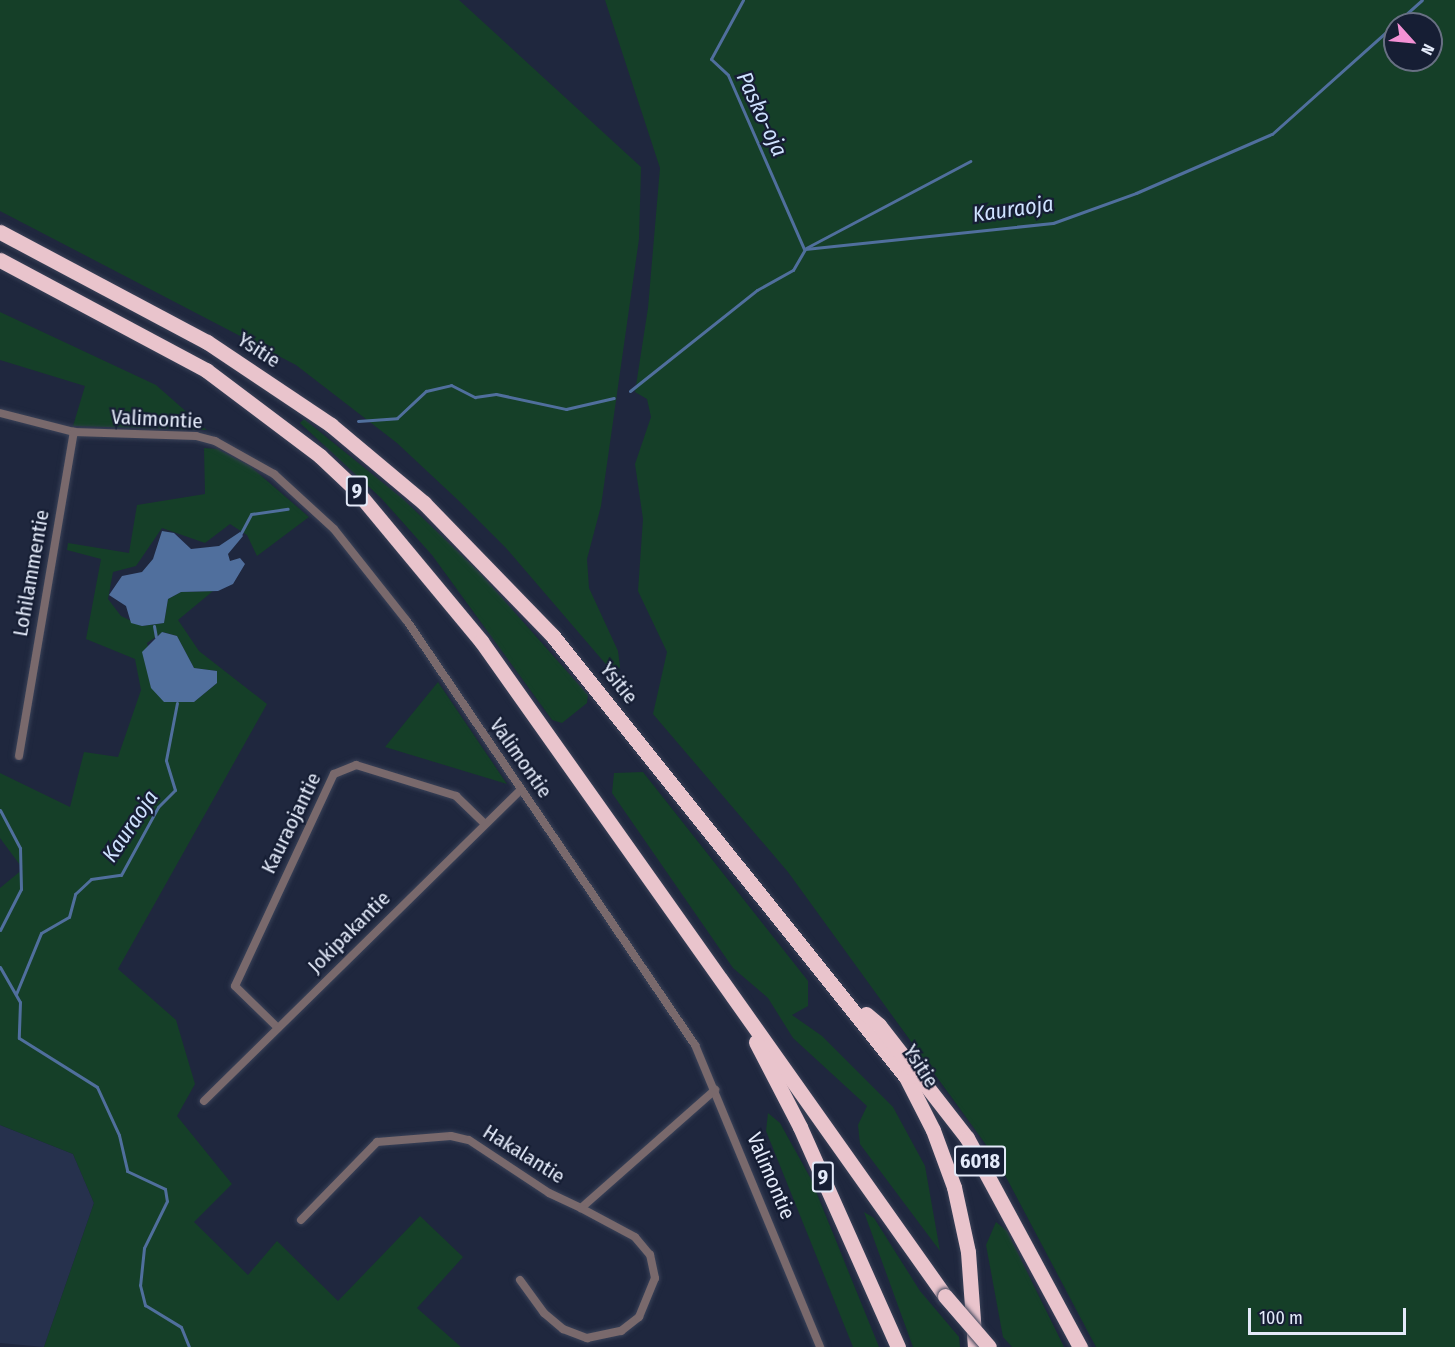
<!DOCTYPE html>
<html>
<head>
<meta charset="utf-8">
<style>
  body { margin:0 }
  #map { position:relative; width:1455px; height:1347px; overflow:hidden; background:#1f273e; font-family:"Fira Sans Condensed",sans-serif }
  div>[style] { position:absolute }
  .built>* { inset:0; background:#26314d }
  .green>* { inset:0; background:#153f28 }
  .water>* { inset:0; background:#506f9d }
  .stream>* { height:3px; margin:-1.5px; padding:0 1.5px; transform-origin:1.5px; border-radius:1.5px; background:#506f9d }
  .roads { filter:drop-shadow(0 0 2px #3a4258) drop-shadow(0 0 2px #3a4258) }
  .street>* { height:8px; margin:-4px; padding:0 4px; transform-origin:4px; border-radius:4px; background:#79696c }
  .highway>* { height:15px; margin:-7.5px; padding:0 7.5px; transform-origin:7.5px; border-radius:7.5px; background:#e9c4cc }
  .bridges { filter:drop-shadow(0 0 2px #3a4258) drop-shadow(0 0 2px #3a4258) }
  .highway-bridge>* { height:15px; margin:-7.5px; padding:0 7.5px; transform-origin:7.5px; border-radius:7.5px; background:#e9c4cc }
  span { translate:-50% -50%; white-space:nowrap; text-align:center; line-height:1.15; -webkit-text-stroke:4.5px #161e34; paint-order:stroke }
  .shield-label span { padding:2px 4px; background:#161e34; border:2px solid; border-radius:4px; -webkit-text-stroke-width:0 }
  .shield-label { font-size:20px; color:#e3eaf9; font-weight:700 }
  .street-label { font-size:21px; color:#e3eaf9 }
  .water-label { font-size:22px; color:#cfe2ff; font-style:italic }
  .north { position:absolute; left:1383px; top:12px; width:60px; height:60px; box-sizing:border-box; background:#161e34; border:2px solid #687083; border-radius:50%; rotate:117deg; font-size:16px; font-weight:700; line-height:24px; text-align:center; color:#e3eaf9 }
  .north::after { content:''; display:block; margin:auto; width:21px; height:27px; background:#f391d5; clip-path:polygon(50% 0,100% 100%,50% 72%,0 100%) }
  .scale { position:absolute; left:1248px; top:1308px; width:158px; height:27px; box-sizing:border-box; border:3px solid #e3eaf9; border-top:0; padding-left:8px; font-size:18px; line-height:21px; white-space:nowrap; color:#e3eaf9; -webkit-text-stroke:4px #161e34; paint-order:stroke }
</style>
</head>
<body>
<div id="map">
  <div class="built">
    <i style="clip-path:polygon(0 1125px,73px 1154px,94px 1203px,44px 1347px,0 1343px)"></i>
  </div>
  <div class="green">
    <i style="clip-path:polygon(0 0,459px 0,641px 167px,639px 239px,601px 506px,587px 559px,589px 588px,618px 651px,620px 667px,616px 676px,506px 548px,459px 501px,397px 443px,296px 365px,0 211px)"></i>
    <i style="clip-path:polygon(evenodd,605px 0,1455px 0,1455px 1347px,1096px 1347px,997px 1160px,788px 872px,653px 714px,667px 652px,638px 591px,643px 519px,635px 464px,651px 417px,647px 399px,635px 392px,648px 308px,660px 168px,605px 0,1395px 24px,1431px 24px,1431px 60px,1395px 60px,1395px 24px)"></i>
    <i style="clip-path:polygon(0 312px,156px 385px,207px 430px,73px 426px,85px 386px,0 360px)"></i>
    <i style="clip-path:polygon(304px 419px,403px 499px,479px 572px,588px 695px,587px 703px,562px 723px,552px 720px,432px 555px,381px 498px,300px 423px)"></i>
    <i style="clip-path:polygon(evenodd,204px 448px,217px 449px,250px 466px,309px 517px,257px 556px,247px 535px,230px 524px,205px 543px,162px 528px,136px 566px,113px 572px,108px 599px,121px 616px,142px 626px,164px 623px,168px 599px,181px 592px,213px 591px,178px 620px,199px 651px,267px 704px,118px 969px,176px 1020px,195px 1084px,177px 1116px,232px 1184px,194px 1222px,248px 1275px,277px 1241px,338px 1301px,420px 1216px,463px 1257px,417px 1308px,461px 1347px,44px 1347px,94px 1203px,73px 1154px,0 1125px,0 888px,23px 869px,0 838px,0 773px,70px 807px,84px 752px,118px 757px,141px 690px,135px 659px,86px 639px,101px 559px,67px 550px,68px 543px,129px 553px,137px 505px,205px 494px,204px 448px,163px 632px,177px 636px,194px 668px,217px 671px,217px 683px,194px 702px,164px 702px,147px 643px,163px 632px)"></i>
    <i style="clip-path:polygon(438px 682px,507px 784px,385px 747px)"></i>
    <i style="clip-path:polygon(643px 772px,808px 981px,808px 1006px,792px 1015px,822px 1036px,893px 1107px,925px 1166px,940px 1251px,860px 1144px,858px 1125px,867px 1106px,793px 1038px,768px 998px,733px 968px,612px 793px,614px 773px)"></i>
    <i style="clip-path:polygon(768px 1113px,780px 1123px,811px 1179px,879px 1347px,853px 1347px,766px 1131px)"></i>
    <i style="clip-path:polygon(864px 1212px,874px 1218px,920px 1291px,959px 1337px,960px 1347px,913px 1347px)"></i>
    <i style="clip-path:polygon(996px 1222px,1007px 1231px,1064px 1347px,1012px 1347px,1003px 1337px,986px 1245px)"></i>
  </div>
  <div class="water">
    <i style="clip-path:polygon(162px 531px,174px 533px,191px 549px,219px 546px,240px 532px,243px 536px,228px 554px,230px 561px,240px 558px,245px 564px,233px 584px,218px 591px,181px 592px,168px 599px,164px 623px,142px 626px,131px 623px,126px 606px,109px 595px,122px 576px,142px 572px,153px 559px)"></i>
    <i style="clip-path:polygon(162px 632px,177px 636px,194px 668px,217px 671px,217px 683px,194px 702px,164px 702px,151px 688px,142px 652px)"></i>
  </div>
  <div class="stream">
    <i style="left:743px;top:0;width:67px;rotate:118.5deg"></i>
    <i style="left:711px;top:59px;width:23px;rotate:43deg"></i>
    <i style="left:728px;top:75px;width:190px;rotate:66.4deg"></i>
    <i style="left:806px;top:248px;width:186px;rotate:-27.9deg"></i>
    <i style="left:805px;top:249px;width:249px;rotate:-6deg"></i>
    <i style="left:1053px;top:223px;width:88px;rotate:-19.9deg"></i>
    <i style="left:1136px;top:193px;width:148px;rotate:-23.5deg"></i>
    <i style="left:1272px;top:134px;width:201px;rotate:-41.8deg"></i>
    <i style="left:630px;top:391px;width:162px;rotate:-38.5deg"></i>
    <i style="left:757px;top:290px;width:41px;rotate:-29.1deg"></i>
    <i style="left:793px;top:270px;width:24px;rotate:-60deg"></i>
    <i style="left:358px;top:421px;width:39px;rotate:-4deg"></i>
    <i style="left:397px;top:418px;width:40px;rotate:-43deg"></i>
    <i style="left:426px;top:391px;width:26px;rotate:-13deg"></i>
    <i style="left:451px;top:385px;width:27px;rotate:27deg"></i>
    <i style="left:475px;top:397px;width:21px;rotate:-8deg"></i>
    <i style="left:496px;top:394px;width:72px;rotate:12.1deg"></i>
    <i style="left:566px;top:409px;width:49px;rotate:-12.9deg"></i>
    <i style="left:241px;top:533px;width:21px;rotate:-62deg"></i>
    <i style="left:251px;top:514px;width:37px;rotate:-8deg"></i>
    <i style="left:154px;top:626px;width:11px;rotate:80deg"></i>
    <i style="left:0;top:810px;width:43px;rotate:62.2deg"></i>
    <i style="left:20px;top:848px;width:41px;rotate:88.6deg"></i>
    <i style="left:21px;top:889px;width:46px;rotate:117.1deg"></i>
    <i style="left:0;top:967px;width:40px;rotate:60.3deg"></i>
    <i style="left:20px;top:1002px;width:36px;rotate:92deg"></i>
    <i style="left:19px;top:1038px;width:92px;rotate:32.1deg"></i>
    <i style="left:97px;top:1087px;width:53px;rotate:65.4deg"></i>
    <i style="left:119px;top:1135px;width:37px;rotate:77deg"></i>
    <i style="left:127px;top:1171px;width:42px;rotate:25.3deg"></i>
    <i style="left:165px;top:1189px;width:12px;rotate:81deg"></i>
    <i style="left:167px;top:1201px;width:52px;rotate:116.1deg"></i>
    <i style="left:144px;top:1248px;width:37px;rotate:96deg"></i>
    <i style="left:140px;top:1285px;width:21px;rotate:76deg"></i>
    <i style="left:145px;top:1305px;width:42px;rotate:31.4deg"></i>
    <i style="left:181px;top:1327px;width:22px;rotate:68deg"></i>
    <i style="left:16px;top:994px;width:66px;rotate:-67.7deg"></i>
    <i style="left:41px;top:933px;width:32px;rotate:-30deg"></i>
    <i style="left:69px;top:917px;width:24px;rotate:-75deg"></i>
    <i style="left:75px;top:894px;width:22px;rotate:-43deg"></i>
    <i style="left:91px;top:879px;width:30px;rotate:-8deg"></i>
    <i style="left:121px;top:875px;width:77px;rotate:-61.4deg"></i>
    <i style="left:158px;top:807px;width:24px;rotate:-45deg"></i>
    <i style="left:175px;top:790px;width:31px;rotate:-107deg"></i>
    <i style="left:166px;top:760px;width:58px;rotate:-79.1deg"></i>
  </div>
  <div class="roads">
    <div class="street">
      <i style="left:0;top:413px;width:76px;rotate:14.4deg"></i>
      <i style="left:74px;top:432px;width:122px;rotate:1.9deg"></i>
      <i style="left:196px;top:436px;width:20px;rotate:15deg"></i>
      <i style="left:215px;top:441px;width:68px;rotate:29.2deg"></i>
      <i style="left:274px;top:474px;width:81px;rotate:42.5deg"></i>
      <i style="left:334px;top:529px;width:117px;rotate:51.6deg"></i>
      <i style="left:407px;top:621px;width:513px;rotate:55.81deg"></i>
      <i style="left:695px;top:1045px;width:327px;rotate:67.5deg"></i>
      <i style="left:19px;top:756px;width:329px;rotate:-80.4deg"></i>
      <i style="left:278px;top:1028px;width:60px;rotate:-135.7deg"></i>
      <i style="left:235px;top:986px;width:234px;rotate:-65deg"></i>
      <i style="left:334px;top:774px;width:24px;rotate:-22deg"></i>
      <i style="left:356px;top:765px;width:105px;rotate:17.2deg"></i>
      <i style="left:456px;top:796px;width:39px;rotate:44deg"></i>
      <i style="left:204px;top:1101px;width:444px;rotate:-44.5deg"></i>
      <i style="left:301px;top:1220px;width:109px;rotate:-45.7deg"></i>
      <i style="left:377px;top:1142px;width:74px;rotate:-4.6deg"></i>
      <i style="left:451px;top:1136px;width:18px;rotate:13deg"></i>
      <i style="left:469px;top:1140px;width:96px;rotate:33.5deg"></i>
      <i style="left:549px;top:1193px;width:35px;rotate:25deg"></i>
      <i style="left:581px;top:1208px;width:179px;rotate:-41.4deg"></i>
      <i style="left:520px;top:1280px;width:41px;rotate:54deg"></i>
      <i style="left:544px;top:1313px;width:25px;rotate:40deg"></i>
      <i style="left:563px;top:1329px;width:26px;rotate:21deg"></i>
      <i style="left:587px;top:1338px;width:35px;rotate:-12deg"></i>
      <i style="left:621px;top:1331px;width:23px;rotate:-38deg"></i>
      <i style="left:639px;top:1317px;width:42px;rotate:-67.7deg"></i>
      <i style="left:655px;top:1278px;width:24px;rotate:-102deg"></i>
      <i style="left:650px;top:1255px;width:23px;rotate:-130deg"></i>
      <i style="left:635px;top:1237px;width:61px;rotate:-151.8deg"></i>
    </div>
    <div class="highway">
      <i style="left:0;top:232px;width:234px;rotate:28deg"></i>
      <i style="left:207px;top:342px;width:149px;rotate:33.8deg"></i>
      <i style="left:331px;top:425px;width:121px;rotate:40deg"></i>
      <i style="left:424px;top:503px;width:184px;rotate:45.9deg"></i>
      <i style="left:552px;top:635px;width:566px;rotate:51.31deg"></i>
      <i style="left:906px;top:1077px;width:59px;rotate:63deg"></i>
      <i style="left:933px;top:1130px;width:61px;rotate:69.8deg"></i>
      <i style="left:954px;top:1187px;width:66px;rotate:77.8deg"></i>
      <i style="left:968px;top:1252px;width:95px;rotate:85.8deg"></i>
      <i style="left:0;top:260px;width:234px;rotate:28.1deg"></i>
      <i style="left:206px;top:370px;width:143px;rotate:37deg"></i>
      <i style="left:320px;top:456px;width:47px;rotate:43.3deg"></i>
      <i style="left:354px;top:488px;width:199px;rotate:50.3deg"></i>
      <i style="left:481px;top:641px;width:803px;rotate:54.69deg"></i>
      <i style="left:866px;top:1014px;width:17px;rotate:40deg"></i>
      <i style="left:879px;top:1025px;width:143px;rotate:52.1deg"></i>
      <i style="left:967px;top:1138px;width:238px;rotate:61.6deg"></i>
      <i style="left:756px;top:1042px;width:96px;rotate:62.6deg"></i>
      <i style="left:800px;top:1127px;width:241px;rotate:66deg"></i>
    </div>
  </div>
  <div class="bridges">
    <div class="highway-bridge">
      <i style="left:945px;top:1296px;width:67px;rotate:49.2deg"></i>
    </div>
  </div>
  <div class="shield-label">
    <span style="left:357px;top:491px">9</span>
    <span style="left:980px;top:1161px">6018</span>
    <span style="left:823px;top:1177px">9</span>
  </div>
  <div class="street-label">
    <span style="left:259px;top:350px;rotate:33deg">Ysitie</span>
    <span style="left:157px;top:419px;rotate:3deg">Valimontie</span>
    <span style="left:31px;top:573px;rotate:-80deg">Lohilammentie</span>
    <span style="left:619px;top:683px;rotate:51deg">Ysitie</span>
    <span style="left:521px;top:758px;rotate:55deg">Valimontie</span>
    <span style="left:291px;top:823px;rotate:-64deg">Kauraojantie</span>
    <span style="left:349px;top:932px;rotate:-45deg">Jokipakantie</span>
    <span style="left:921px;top:1066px;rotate:57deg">Ysitie</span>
    <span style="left:524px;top:1154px;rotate:32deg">Hakalantie</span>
    <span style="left:771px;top:1176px;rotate:67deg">Valimontie</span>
  </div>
  <div class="water-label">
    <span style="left:762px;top:114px;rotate:65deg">Pasko-oja</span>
    <span style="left:1013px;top:209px;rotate:-8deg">Kauraoja</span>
    <span style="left:130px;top:826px;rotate:-56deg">Kauraoja</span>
  </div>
  <div class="north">N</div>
  <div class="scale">100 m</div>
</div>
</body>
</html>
